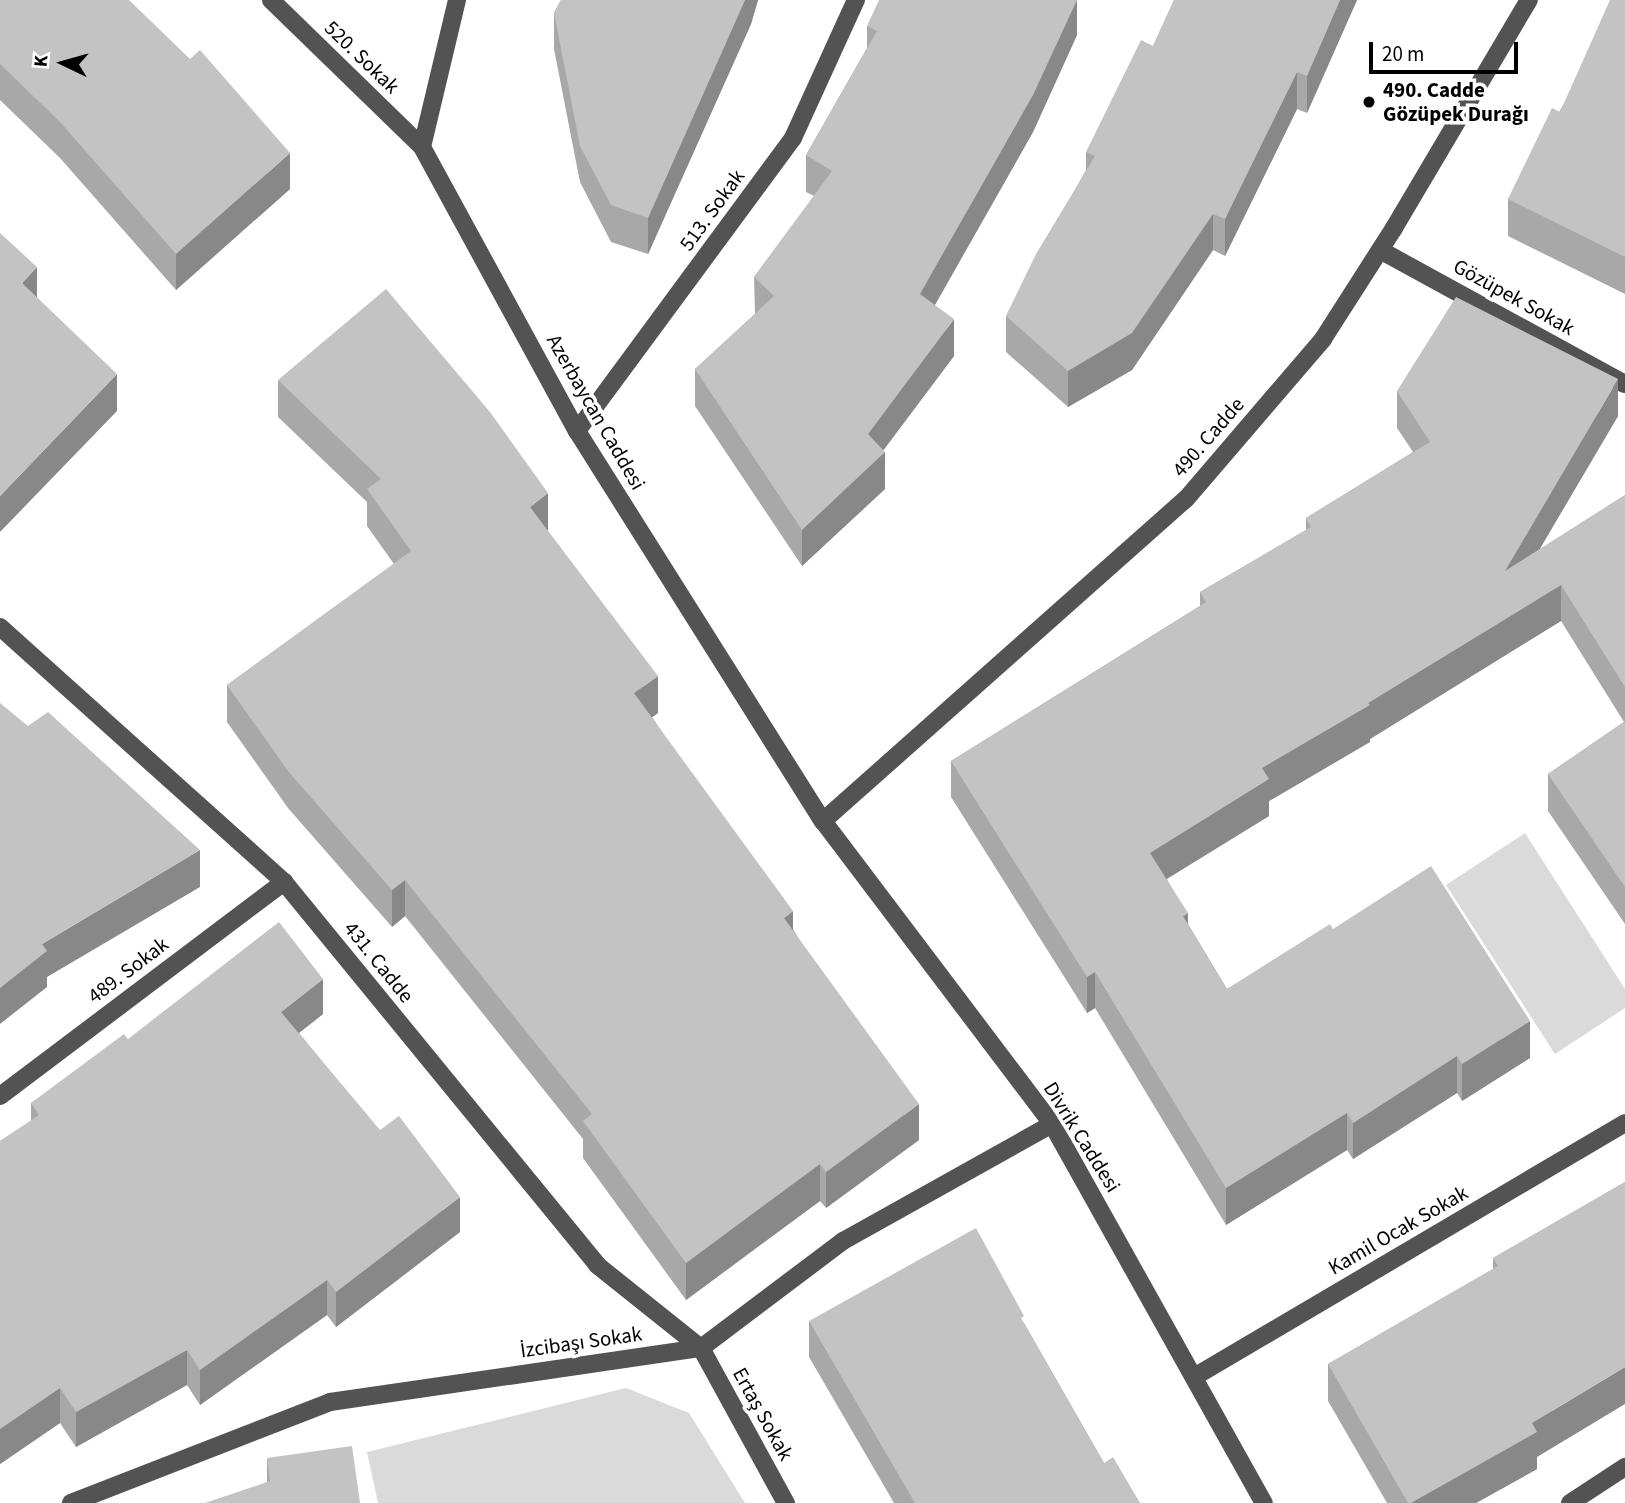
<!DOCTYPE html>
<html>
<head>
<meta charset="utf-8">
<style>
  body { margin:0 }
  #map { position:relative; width:1625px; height:1503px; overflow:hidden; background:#fff; font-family:"Source Sans 3",sans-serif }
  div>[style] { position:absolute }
  .green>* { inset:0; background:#dadada }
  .minor>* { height:18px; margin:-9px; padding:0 9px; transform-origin:9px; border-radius:9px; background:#535353 }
  .wall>* { inset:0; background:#a8a8a8 }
  .shaded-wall>* { inset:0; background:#888 }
  .building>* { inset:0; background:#c3c3c3 }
  .dots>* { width:19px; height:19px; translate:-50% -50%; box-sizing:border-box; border:4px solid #fff; border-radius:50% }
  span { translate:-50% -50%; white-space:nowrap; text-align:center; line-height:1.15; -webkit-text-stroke:7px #fff; paint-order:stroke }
  .street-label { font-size:21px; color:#000 }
  .poi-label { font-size:21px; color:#000; font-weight:700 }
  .left { translate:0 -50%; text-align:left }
  .north { position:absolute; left:28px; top:28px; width:70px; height:70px; -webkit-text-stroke:5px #fff; paint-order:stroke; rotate:275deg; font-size:19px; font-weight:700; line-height:28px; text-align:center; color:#000 }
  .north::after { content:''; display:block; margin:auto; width:24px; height:32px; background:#000; clip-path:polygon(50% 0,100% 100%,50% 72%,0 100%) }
  .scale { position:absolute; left:1369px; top:42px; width:149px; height:32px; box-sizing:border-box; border:4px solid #000; border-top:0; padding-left:9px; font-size:21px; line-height:24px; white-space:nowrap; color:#000; -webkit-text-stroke:5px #fff; paint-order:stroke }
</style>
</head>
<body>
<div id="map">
  <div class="green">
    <i style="clip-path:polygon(1525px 833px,1625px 989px,1625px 1008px,1555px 1054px,1446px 885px)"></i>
    <i style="clip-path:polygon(626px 1388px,689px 1413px,745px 1503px,378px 1503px,367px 1452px)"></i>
  </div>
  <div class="minor">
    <i style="left:271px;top:0;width:211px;rotate:44.2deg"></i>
    <i style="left:457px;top:0;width:151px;rotate:103.4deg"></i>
    <i style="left:422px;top:147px;width:324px;rotate:61.4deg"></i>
    <i style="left:577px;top:431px;width:461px;rotate:57.8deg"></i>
    <i style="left:823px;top:821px;width:380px;rotate:52.9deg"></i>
    <i style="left:1052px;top:1124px;width:434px;rotate:60.8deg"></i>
    <i style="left:1380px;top:250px;width:279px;rotate:28.7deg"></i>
    <i style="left:577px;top:431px;width:364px;rotate:-53.6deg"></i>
    <i style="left:793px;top:138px;width:152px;rotate:-65.5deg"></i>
    <i style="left:0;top:627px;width:382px;rotate:41.9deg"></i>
    <i style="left:284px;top:882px;width:495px;rotate:50.7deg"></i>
    <i style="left:597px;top:1265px;width:133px;rotate:38.6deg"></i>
    <i style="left:701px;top:1348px;width:177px;rotate:61.3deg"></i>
    <i style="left:823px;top:821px;width:485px;rotate:-41.6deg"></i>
    <i style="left:1186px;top:499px;width:211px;rotate:-49.4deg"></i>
    <i style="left:1323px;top:339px;width:132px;rotate:-57.4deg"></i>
    <i style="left:1394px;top:228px;width:265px;rotate:-59.4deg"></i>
    <i style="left:0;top:1096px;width:356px;rotate:-37deg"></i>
    <i style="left:1194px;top:1377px;width:500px;rotate:-30.51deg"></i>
    <i style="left:71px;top:1503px;width:278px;rotate:-21.3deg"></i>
    <i style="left:330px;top:1402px;width:375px;rotate:-8.3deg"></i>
    <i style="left:701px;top:1348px;width:178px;rotate:-37deg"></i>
    <i style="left:843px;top:1241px;width:240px;rotate:-29.2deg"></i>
    <i style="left:1570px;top:1503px;width:66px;rotate:-33.2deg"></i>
  </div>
  <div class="wall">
    <i style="clip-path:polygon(0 0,290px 189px,176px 290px,60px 158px,0 100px)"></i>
    <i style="clip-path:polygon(561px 0,758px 0,751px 24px,648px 254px,611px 242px,580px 182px,554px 49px,554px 13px)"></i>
    <i style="clip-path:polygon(1077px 0,1077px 35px,1033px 132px,935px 305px,954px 356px,883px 451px,885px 489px,802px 566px,695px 406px,695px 369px,755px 314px,754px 277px,814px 196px,806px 192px,806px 155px,867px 48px,867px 26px)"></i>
    <i style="clip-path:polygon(1174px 0,1357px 0,1307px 113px,1297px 109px,1225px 256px,1213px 250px,1132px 370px,1068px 407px,1006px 352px,1006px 316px,1086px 170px,1086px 152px,1153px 46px)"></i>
    <i style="clip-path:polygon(1625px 0,1625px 294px,1508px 236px,1508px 199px)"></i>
    <i style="clip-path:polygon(278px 380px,548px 530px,547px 531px,658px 713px,652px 717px,793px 929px,919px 1140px,826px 1208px,820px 1201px,686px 1300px,583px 1158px,583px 1139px,405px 916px,392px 927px,288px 808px,227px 722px,227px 685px,394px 564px,367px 526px,367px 502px,278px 417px)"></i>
    <i style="clip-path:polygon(1397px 391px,1618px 416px,1539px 550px,1625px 495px,1625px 924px,1548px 811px,1548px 774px,1624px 722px,1561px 621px,1370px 739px,1370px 742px,1269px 801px,1269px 816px,1167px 879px,1188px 924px,1227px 989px,1333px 929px,1530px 1058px,1462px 1101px,1457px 1093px,1353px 1159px,1347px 1150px,1226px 1225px,1095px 1008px,1087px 1013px,951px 797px,951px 761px,1200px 606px,1200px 592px,1306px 530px,1306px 518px,1413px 452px,1397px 428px)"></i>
    <i style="clip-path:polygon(323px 1014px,299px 1033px,460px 1232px,336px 1327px,327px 1315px,200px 1405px,187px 1385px,76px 1447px,60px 1423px,0 1464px,0 1141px,31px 1121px,31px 1103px,128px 1039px)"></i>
    <i style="clip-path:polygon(1625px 1182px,1537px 1457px,1537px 1469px,1476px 1503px,1387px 1503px,1328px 1401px,1328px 1364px,1493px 1269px,1493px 1258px)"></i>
    <i style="clip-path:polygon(809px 1321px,1024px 1323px,1104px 1463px,1140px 1503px,894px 1503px,809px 1357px)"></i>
    <i style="clip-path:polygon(267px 1458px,360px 1503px,267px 1483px)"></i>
  </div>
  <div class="shaded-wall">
    <i style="clip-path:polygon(745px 0,758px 0,751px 24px,648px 254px,648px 218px)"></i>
    <i style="clip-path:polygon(1077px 0,1077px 35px,1033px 132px,920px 331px,920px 294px)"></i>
    <i style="clip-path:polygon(1340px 0,1357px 0,1307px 113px,1307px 76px)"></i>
    <i style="clip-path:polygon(1297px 72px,1297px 109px,1225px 256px,1225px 219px)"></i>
    <i style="clip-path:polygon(290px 153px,290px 189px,176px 290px,176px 254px)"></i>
    <i style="clip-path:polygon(1213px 214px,1213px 250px,1132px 370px,1068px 407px,1068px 371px)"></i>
    <i style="clip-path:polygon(37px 267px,37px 304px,22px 283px)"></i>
    <i style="clip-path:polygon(954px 319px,954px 356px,875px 461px,885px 452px,885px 489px,802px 566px,802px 530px,868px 434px)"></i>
    <i style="clip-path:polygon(117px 374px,117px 411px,0 532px,0 496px)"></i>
    <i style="clip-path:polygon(1618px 379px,1618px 416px,1505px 608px,1505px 571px)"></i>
    <i style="clip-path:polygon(548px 493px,548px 530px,530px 544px,530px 507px)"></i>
    <i style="clip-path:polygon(1561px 585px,1561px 621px,1370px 739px,1370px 742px,1269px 801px,1269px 816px,1150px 889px,1150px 853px,1262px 768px)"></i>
    <i style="clip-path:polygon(658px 676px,658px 713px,634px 730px,634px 693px)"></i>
    <i style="clip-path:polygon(200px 850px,200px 887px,47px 977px,47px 987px,0 1024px,0 988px,42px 944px)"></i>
    <i style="clip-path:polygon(405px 880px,405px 916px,392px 927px,392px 890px)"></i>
    <i style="clip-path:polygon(793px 911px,793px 948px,784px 918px)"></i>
    <i style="clip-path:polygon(1188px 913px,1188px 949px,1183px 916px)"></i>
    <i style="clip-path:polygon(1095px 972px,1095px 1008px,1087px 1013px,1087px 977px)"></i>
    <i style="clip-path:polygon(323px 979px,323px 1014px,281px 1047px,281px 1012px)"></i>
    <i style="clip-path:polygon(1530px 1021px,1530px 1058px,1462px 1101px,1462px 1064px)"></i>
    <i style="clip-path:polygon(1457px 1056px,1457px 1093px,1353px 1159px,1353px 1123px)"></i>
    <i style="clip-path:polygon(919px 1104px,919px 1140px,826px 1208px,826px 1172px)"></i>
    <i style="clip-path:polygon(1347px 1113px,1347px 1150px,1226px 1225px,1226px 1188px)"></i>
    <i style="clip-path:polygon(820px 1164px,820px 1201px,686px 1300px,686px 1263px)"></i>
    <i style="clip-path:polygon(460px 1197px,460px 1232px,336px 1327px,336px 1292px)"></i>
    <i style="clip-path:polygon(327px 1280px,327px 1315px,200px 1405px,200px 1370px)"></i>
    <i style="clip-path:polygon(187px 1350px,187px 1385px,76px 1447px,76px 1412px)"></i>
    <i style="clip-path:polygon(1625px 1367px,1625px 1404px,1537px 1457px,1537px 1469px,1476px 1503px,1411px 1503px,1532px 1423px)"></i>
    <i style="clip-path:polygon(60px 1388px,60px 1423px,0 1464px,0 1429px)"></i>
  </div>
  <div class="building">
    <i style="clip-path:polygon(0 0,129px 0,190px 59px,200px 50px,290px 153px,176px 254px,60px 122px,0 64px)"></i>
    <i style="clip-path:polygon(561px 0,745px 0,648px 218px,611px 205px,580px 146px,554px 13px)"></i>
    <i style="clip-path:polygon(879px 0,1077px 0,1033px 95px,920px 294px,954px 319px,868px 434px,885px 452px,802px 530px,695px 369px,774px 296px,754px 277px,832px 171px,806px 155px,877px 31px,867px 26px)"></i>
    <i style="clip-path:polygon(1174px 0,1340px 0,1307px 76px,1297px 72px,1225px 219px,1213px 214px,1132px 333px,1068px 371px,1006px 316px,1036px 254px,1095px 156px,1086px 152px,1141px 40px,1153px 46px)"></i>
    <i style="clip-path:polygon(1610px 0,1625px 0,1625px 257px,1508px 199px,1552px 108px,1560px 112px)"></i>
    <i style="clip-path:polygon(0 233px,37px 267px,22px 283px,117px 374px,0 496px)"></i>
    <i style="clip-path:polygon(386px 289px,490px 412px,548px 493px,530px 507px,658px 676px,634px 693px,793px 911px,784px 918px,919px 1104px,826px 1172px,820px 1164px,686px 1263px,583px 1121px,592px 1114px,405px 880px,392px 890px,288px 771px,227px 685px,411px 551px,367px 489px,381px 479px,278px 380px)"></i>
    <i style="clip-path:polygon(1456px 297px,1618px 379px,1505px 571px,1625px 495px,1625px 687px,1561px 585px,1368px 703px,1370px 705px,1262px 768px,1269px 779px,1150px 853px,1188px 913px,1183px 916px,1227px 989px,1330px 924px,1333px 929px,1431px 866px,1530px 1021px,1462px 1064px,1457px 1056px,1353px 1123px,1347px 1113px,1226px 1188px,1095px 972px,1087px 977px,951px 761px,1206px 602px,1200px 592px,1311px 527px,1306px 518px,1430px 442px,1397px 391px)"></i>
    <i style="clip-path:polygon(0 703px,28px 726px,48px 712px,200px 850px,42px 944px,47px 951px,0 988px)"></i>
    <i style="clip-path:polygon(1625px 721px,1625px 887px,1548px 774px)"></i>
    <i style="clip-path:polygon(279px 922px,323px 979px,281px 1012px,380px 1130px,399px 1116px,460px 1197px,336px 1292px,327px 1280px,200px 1370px,187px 1350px,76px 1412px,60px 1388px,0 1429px,0 1141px,39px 1115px,31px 1103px,124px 1034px,128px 1039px)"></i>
    <i style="clip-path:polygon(1625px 1182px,1625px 1367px,1532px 1423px,1537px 1432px,1411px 1503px,1408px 1503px,1328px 1364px,1498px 1266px,1493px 1258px)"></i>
    <i style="clip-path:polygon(976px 1228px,1024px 1316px,1021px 1318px,1104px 1463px,1113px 1457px,1140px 1503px,915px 1503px,809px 1321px)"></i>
    <i style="clip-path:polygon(352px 1446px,360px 1503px,205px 1503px,270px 1481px,267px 1458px)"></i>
  </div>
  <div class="dots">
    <i style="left:1369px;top:102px;background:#000"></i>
  </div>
  <div class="street-label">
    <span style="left:362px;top:57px;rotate:44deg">520. Sokak</span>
    <span style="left:712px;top:210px;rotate:-54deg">513. Sokak</span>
    <span style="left:1514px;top:297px;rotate:29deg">Gözüpek Sokak</span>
    <span style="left:596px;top:412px;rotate:60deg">Azerbaycan Caddesi</span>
    <span style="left:1208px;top:437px;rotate:-49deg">490. Cadde</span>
    <span style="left:379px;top:962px;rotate:51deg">431. Cadde</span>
    <span style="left:128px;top:970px;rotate:-37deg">489. Sokak</span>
    <span style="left:1082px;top:1137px;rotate:58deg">Divrik Caddesi</span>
    <span style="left:1398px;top:1230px;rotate:-30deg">Kamil Ocak Sokak</span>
    <span style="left:581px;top:1342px;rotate:-8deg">İzcibaşı Sokak</span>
    <span style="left:763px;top:1414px;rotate:61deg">Ertaş Sokak</span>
  </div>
  <div class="poi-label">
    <span class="left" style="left:1383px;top:102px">490. Cadde<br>Gözüpek Durağı</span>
  </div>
  <div class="north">K</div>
  <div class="scale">20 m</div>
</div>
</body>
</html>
